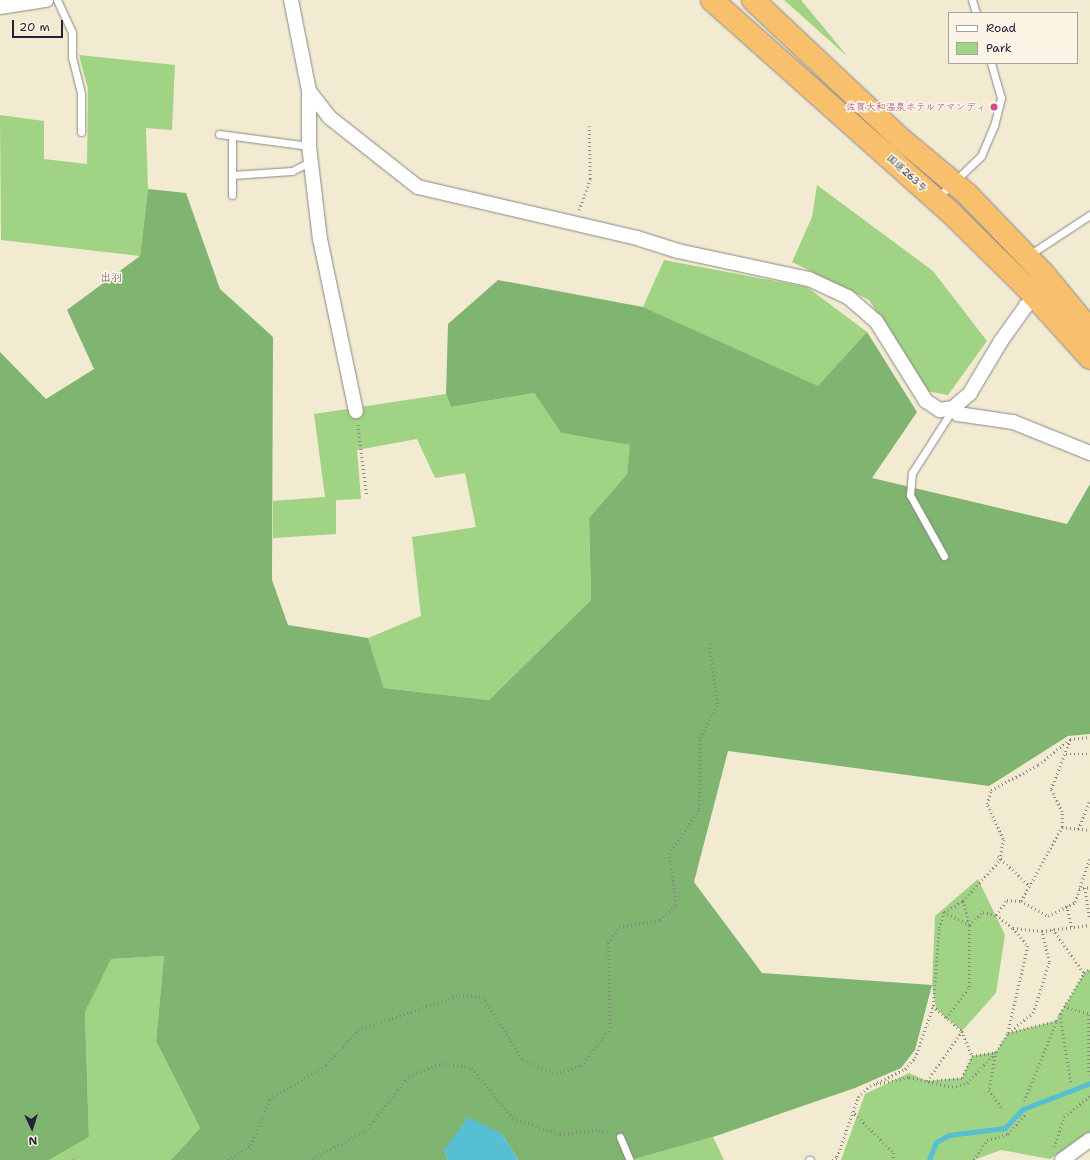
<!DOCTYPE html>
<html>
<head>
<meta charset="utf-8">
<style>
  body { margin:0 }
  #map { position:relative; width:1090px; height:1160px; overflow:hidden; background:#f2ebd2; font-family:"Shantell Sans","Klee One",sans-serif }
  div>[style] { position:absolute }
  .green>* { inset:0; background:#a0d383 }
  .forest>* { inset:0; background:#80b571 }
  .water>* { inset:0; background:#56bfd2 }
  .stream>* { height:5px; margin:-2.5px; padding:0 2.5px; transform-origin:2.5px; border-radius:2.5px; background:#56bfd2 }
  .path>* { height:2.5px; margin-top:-1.25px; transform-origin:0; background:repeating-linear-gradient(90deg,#8a8686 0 1px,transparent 0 4px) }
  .roads { filter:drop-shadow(0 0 1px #8a8686) drop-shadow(0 0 1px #8a8686) }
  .service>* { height:7px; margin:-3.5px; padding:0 3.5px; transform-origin:3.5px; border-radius:3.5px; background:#fff }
  .minor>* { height:14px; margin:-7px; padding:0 7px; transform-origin:7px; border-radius:7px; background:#fff }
  .trunk>* { height:22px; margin:-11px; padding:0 11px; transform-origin:11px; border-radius:11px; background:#f8bf6c }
  .dots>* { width:11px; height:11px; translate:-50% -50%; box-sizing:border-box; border:2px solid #fcf5e5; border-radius:50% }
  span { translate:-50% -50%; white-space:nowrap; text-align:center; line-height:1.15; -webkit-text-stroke:3.5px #fcf5e5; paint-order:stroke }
  .hotel-label { font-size:10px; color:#b23c85 }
  .right { translate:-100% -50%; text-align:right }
  .street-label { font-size:10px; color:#22223b }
  .neighbourhood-label { font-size:11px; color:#604c67 }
  .legend { position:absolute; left:948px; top:12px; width:130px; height:52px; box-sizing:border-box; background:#fcf5e5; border:1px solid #a5a1a1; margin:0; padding:5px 7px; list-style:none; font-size:12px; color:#22223b }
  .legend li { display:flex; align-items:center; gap:8px; height:20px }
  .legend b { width:20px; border:1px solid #a5a1a1 }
  .north { position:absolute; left:12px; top:1108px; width:40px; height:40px; -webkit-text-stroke:3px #fcf5e5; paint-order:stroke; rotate:176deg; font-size:11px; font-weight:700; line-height:16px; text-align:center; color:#22223b }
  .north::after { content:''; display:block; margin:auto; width:14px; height:18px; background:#22223b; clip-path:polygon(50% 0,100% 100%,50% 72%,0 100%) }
  .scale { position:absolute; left:12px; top:20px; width:51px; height:18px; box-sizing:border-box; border:2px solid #22223b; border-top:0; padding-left:5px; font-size:12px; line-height:14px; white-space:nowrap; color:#22223b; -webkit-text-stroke:3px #fcf5e5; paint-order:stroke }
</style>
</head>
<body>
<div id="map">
  <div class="green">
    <i style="clip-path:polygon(784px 0,801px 0,848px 57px)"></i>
    <i style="clip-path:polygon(79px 55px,175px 65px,172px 130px,146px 128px,148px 189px,140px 256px,1px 240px,0 115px,44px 121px,44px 159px,87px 164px,88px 89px)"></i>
    <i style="clip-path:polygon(817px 185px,933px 271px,987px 341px,948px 395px,927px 391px,869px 300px,792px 262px,812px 217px)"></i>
    <i style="clip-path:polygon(664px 260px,807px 287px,867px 332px,818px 387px,643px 307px)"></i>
    <i style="clip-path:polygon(534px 393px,561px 433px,631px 445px,627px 474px,589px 518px,591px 600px,489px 700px,384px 688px,368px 638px,421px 616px,412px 537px,476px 527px,465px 473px,435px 478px,417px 439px,357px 450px,361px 499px,336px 500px,336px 534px,273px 538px,273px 501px,325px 497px,314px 414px,446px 394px,451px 407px)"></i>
    <i style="clip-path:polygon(978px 879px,1005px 935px,996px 993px,962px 1031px,936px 1009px,932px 985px,935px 916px)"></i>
    <i style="clip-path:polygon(164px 956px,156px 1041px,200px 1128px,171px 1160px,49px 1160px,89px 1137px,85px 1012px,110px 959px)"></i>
    <i style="clip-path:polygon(1090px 969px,1090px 1132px,1050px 1159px,1001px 1150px,974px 1160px,841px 1160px,865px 1094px,909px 1073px,927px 1081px,962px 1078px,972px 1056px,996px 1052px,1008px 1033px,1056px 1021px,1084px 973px)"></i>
    <i style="clip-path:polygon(713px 1137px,724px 1160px,631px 1160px)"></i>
  </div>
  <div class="forest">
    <i style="clip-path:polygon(148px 189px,186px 193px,220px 289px,273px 337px,272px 580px,288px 625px,368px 638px,384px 688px,489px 700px,591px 600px,589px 518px,627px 474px,630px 445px,561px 433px,534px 393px,451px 407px,446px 394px,448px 324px,498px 280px,643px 307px,818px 386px,867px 332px,917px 412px,872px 478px,1067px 524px,1090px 484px,1090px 734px,1068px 736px,989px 786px,728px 751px,694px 882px,762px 973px,932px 985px,915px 1050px,901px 1068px,855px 1088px,713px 1137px,631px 1160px,518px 1160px,502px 1134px,444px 1150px,448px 1160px,171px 1160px,200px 1128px,156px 1041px,164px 956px,111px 959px,85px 1012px,89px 1137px,49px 1160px,0 1160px,0 352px,46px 399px,94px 369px,67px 310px,140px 256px)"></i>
  </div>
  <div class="water">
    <i style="clip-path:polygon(468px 1117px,502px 1134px,518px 1160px,448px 1160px,444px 1150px)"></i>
  </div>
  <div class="stream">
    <i style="left:929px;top:1160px;width:19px;rotate:-69deg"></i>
    <i style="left:936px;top:1142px;width:15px;rotate:-28deg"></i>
    <i style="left:949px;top:1135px;width:56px;rotate:-7.1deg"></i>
    <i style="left:1005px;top:1128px;width:26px;rotate:-47deg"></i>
    <i style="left:1023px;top:1109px;width:72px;rotate:-21.2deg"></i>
  </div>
  <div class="path">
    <i style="left:579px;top:210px;width:33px;rotate:-70deg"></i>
    <i style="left:590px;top:179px;width:53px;rotate:-91.1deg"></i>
    <i style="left:358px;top:425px;width:72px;rotate:82.8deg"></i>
    <i style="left:1066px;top:754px;width:24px"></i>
    <i style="left:1062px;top:827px;width:28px;rotate:6deg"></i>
    <i style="left:1078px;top:829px;width:32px;rotate:-68deg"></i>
    <i style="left:998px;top:856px;width:44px;rotate:43.2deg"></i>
    <i style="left:1085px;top:888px;width:30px;rotate:81deg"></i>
    <i style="left:1079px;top:889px;width:11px;rotate:-10deg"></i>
    <i style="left:1021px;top:901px;width:31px;rotate:29deg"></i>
    <i style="left:1048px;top:916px;width:30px;rotate:-27deg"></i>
    <i style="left:1075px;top:902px;width:47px;rotate:-71.6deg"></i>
    <i style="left:1067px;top:906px;width:22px;rotate:77deg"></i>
    <i style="left:944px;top:912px;width:28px;rotate:27deg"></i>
    <i style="left:969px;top:925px;width:19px;rotate:-43deg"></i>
    <i style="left:983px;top:912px;width:13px;rotate:13deg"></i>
    <i style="left:996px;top:915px;width:21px;rotate:37deg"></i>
    <i style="left:1013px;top:928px;width:29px;rotate:6deg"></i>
    <i style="left:1042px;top:931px;width:48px;rotate:-7.1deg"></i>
    <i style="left:996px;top:915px;width:19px;rotate:-54deg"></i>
    <i style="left:1007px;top:900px;width:14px;rotate:4deg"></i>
    <i style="left:1021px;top:901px;width:85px;rotate:-61deg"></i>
    <i style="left:1062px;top:827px;width:15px;rotate:-90deg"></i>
    <i style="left:1062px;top:812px;width:25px;rotate:-116deg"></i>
    <i style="left:1051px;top:789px;width:53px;rotate:-68.8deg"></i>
    <i style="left:1013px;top:928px;width:23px;rotate:50deg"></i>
    <i style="left:1028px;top:946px;width:89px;rotate:102.9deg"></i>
    <i style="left:1008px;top:1033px;width:32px;rotate:-39deg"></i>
    <i style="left:1033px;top:1013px;width:53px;rotate:-72.6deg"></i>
    <i style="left:1049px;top:962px;width:32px;rotate:-103deg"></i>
    <i style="left:1053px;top:929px;width:54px;rotate:54.8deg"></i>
    <i style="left:933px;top:1006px;width:38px;rotate:41deg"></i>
    <i style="left:962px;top:1031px;width:27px;rotate:68deg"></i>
    <i style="left:1064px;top:1006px;width:27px;rotate:17deg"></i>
    <i style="left:1060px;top:1014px;width:70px;rotate:80.9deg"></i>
    <i style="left:1089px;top:1015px;width:60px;rotate:90deg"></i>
    <i style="left:946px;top:1018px;width:39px;rotate:-53deg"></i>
    <i style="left:969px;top:987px;width:62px;rotate:-90deg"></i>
    <i style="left:969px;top:925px;width:25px;rotate:-104deg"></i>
    <i style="left:927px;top:1081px;width:61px;rotate:-55deg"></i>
    <i style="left:929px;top:1081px;width:33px;rotate:-5deg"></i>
    <i style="left:962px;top:1078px;width:24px;rotate:-66deg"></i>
    <i style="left:972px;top:1056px;width:24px;rotate:-9deg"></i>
    <i style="left:996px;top:1052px;width:39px;rotate:100deg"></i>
    <i style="left:989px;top:1090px;width:24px;rotate:54deg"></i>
    <i style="left:876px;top:1084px;width:34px;rotate:-12deg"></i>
    <i style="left:909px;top:1077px;width:44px;rotate:13.1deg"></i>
    <i style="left:952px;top:1087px;width:16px;rotate:-15deg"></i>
    <i style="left:967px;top:1083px;width:42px;rotate:-46.9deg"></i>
    <i style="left:996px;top:1052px;width:22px;rotate:-58deg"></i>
    <i style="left:1008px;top:1033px;width:49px;rotate:-14deg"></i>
    <i style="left:1056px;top:1021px;width:56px;rotate:-59.7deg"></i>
    <i style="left:1084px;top:973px;width:7px;rotate:-34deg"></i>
    <i style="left:1024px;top:1101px;width:85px;rotate:-67.9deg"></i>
    <i style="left:852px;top:1111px;width:59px;rotate:45deg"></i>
    <i style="left:894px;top:1153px;width:7px;rotate:98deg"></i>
    <i style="left:1054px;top:1147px;width:32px;rotate:-72deg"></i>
    <i style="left:1064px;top:1117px;width:33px;rotate:-39deg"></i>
    <i style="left:73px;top:1160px;width:2px"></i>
    <i style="left:228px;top:1160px;width:27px;rotate:-33deg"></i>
    <i style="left:251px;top:1145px;width:50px;rotate:-67.6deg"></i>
    <i style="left:270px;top:1099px;width:66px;rotate:-31.3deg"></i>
    <i style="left:326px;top:1065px;width:47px;rotate:-47.6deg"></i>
    <i style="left:358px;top:1030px;width:107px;rotate:-19.1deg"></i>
    <i style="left:459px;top:995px;width:24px;rotate:5deg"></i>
    <i style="left:483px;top:997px;width:75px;rotate:57.6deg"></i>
    <i style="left:523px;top:1060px;width:35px;rotate:22deg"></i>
    <i style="left:556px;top:1073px;width:26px;rotate:-16deg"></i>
    <i style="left:581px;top:1066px;width:48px;rotate:-52.7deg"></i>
    <i style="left:610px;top:1028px;width:85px;rotate:-91.3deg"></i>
    <i style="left:608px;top:943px;width:19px;rotate:-55deg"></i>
    <i style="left:619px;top:927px;width:42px;rotate:-9.7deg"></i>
    <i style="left:660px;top:920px;width:22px;rotate:-43deg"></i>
    <i style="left:676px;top:905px;width:51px;rotate:-97.8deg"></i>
    <i style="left:669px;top:854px;width:54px;rotate:-56.3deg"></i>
    <i style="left:699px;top:809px;width:71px;rotate:-89.2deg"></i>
    <i style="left:700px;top:738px;width:38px;rotate:-63deg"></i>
    <i style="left:717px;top:704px;width:62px;rotate:-97.5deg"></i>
    <i style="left:309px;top:1160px;width:63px;rotate:-27.4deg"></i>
    <i style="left:365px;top:1131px;width:70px;rotate:-51.3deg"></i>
    <i style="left:409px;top:1076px;width:35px;rotate:-22deg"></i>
    <i style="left:441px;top:1063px;width:31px;rotate:9deg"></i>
    <i style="left:472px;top:1068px;width:65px;rotate:50.6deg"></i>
    <i style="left:513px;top:1118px;width:50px;rotate:18.8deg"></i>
    <i style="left:560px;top:1134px;width:39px;rotate:-6deg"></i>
    <i style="left:599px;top:1130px;width:10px;rotate:17deg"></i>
    <i style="left:832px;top:1160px;width:6px;rotate:-31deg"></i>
    <i style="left:837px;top:1157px;width:64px;rotate:-70.7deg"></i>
    <i style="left:858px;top:1097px;width:16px;rotate:-43deg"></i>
    <i style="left:870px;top:1086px;width:39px;rotate:-26deg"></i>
    <i style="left:905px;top:1069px;width:15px;rotate:-48deg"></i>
    <i style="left:915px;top:1058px;width:55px;rotate:-70.9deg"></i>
    <i style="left:933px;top:1006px;width:78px;rotate:-85.6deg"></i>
    <i style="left:939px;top:928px;width:17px;rotate:-73deg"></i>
    <i style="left:944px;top:912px;width:22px;rotate:-30deg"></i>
    <i style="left:963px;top:901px;width:55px;rotate:-47.9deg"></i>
    <i style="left:1000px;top:860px;width:21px;rotate:-82deg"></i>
    <i style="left:1003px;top:839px;width:38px;rotate:-115deg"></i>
    <i style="left:987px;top:804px;width:15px;rotate:-74deg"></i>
    <i style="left:991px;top:790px;width:53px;rotate:-28deg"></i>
    <i style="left:1038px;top:765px;width:41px;rotate:-39.1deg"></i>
    <i style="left:1070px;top:739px;width:20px;rotate:-6deg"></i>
    <i style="left:974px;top:1160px;width:24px;rotate:-57deg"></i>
    <i style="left:987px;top:1140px;width:22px;rotate:-16deg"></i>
    <i style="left:1008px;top:1134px;width:28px;rotate:-48deg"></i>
  </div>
  <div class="roads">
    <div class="service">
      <i style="left:57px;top:0;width:35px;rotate:65deg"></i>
      <i style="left:72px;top:32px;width:25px;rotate:90deg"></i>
      <i style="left:72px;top:57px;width:38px;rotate:76deg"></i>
      <i style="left:81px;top:94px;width:38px;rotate:90deg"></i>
      <i style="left:972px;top:0;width:14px;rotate:73deg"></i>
      <i style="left:219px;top:134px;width:91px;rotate:7.6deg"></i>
      <i style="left:232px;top:175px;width:60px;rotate:-3.8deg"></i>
      <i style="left:292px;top:171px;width:20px;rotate:-27deg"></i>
      <i style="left:232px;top:195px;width:59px;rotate:-90deg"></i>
      <i style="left:937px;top:198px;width:61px;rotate:-43.7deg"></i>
      <i style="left:981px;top:156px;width:33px;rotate:-67deg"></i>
      <i style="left:994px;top:126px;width:29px;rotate:-76deg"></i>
      <i style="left:1001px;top:98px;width:36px;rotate:-106deg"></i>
      <i style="left:1029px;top:255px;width:73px;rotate:-33.3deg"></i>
      <i style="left:944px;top:556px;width:70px;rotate:-119.1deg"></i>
      <i style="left:910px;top:495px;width:22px;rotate:-85deg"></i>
      <i style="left:912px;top:473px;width:76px;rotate:-57.4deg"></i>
      <i style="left:620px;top:1137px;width:25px;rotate:67deg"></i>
      <i style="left:809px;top:1160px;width:1px"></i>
    </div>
    <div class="minor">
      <i style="left:291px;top:0;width:93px;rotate:78.8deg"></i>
      <i style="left:309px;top:91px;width:33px;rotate:52deg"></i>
      <i style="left:329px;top:117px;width:113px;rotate:38.2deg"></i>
      <i style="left:418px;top:187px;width:225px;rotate:13.1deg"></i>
      <i style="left:637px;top:238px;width:43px;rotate:17.6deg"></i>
      <i style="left:678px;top:251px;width:134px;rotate:12.1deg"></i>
      <i style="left:809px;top:279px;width:43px;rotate:24.8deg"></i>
      <i style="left:848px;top:297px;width:37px;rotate:41deg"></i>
      <i style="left:876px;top:321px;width:94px;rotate:58deg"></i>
      <i style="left:926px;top:401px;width:17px;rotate:33deg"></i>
      <i style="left:940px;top:410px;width:13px;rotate:-9deg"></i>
      <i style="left:953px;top:408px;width:23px;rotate:-41deg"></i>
      <i style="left:970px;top:393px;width:61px;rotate:-59.2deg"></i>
      <i style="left:1001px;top:341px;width:43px;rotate:-54.5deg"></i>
      <i style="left:1026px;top:306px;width:13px;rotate:-32deg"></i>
      <i style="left:0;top:7px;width:47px;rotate:-8.7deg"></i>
      <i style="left:309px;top:91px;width:55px;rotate:90deg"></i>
      <i style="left:309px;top:146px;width:94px;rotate:83.3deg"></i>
      <i style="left:320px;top:239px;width:176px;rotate:78.2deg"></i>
      <i style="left:953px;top:408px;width:8px;rotate:50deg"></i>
      <i style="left:958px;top:414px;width:56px;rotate:8.3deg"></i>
      <i style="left:1013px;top:422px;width:83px;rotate:21.9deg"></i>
      <i style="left:1062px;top:1160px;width:34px;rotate:-36deg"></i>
    </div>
    <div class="trunk">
      <i style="left:712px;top:0;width:319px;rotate:41.7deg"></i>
      <i style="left:950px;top:212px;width:105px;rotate:44.6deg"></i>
      <i style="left:1025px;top:286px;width:97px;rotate:47.9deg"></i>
      <i style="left:753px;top:0;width:203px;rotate:43.2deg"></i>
      <i style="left:901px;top:139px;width:86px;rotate:39.8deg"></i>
      <i style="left:967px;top:194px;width:110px;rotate:46.1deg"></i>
      <i style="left:1043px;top:273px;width:74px;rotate:50.5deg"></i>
    </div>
  </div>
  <div class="dots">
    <i style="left:994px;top:107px;background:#d1479c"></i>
  </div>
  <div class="hotel-label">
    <span class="right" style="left:986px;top:107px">佐賀大和温泉ホテルアマンディ</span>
  </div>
  <div class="street-label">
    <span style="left:907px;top:173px;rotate:42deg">国道263号</span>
  </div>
  <div class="neighbourhood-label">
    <span style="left:111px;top:278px">出羽</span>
  </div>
  <ul class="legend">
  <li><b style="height:5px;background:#fff"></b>Road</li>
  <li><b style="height:11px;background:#a0d383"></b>Park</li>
  </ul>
  <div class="north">N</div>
  <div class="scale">20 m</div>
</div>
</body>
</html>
